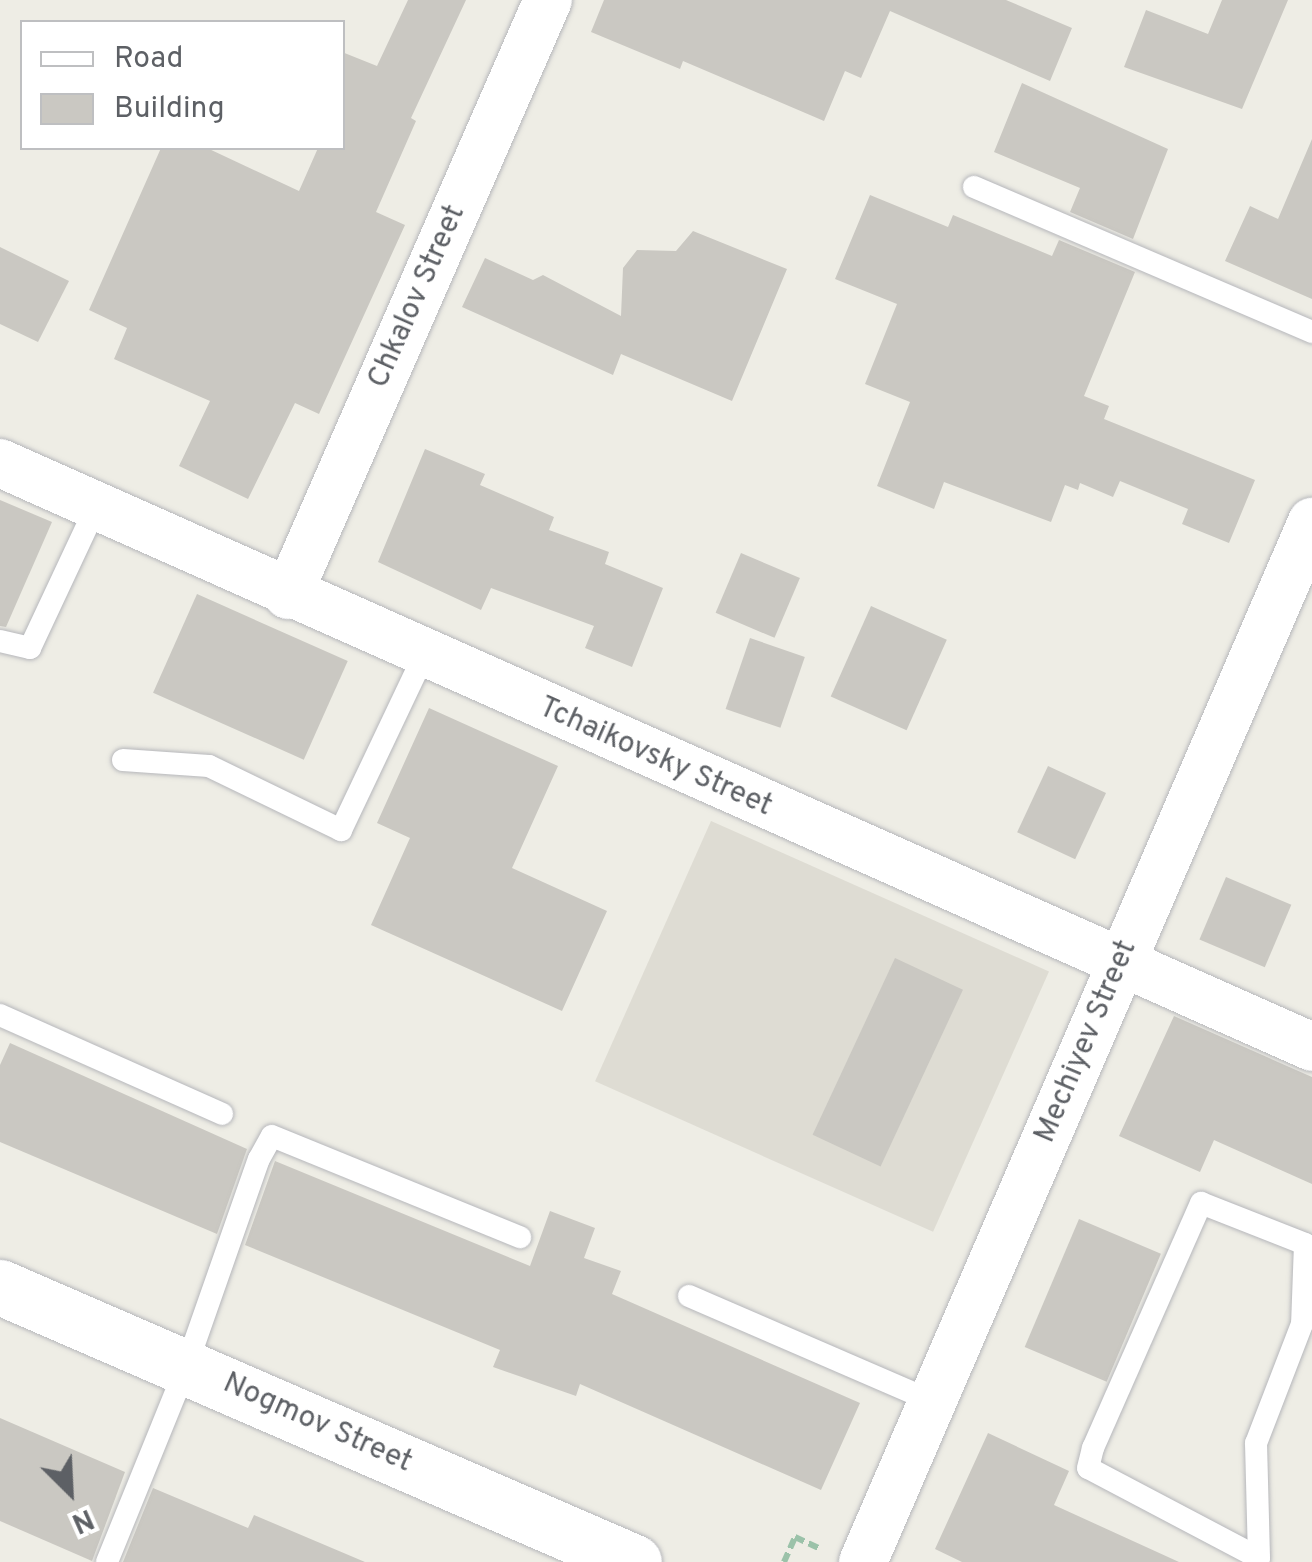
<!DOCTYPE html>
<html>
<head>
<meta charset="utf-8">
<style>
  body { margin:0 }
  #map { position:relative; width:1312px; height:1562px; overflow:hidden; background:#eeede5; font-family:Overpass,sans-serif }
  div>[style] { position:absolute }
  .education>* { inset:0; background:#dedcd3; transform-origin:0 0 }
  .building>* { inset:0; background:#cac8c2; transform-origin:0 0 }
  .path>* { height:6px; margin-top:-3px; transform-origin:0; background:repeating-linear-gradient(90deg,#9bc2a9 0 10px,transparent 0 15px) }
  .roads { filter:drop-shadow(0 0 2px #b6b7bb) drop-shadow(0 0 2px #b6b7bb) }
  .service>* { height:22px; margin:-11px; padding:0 11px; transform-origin:11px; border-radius:11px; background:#fff }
  .minor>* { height:48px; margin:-24px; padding:0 24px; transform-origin:24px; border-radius:24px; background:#fff }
  .tertiary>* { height:55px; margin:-27.5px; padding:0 27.5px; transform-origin:27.5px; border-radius:27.5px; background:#fff }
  span { translate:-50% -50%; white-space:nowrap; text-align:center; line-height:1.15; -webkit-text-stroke:8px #fff; paint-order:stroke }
  .street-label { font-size:30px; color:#5d6065 }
  .legend { position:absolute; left:20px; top:20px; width:325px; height:130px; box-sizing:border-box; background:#fff; border:2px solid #bebfc1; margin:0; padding:12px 18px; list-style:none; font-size:30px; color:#5d6065 }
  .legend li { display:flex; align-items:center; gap:20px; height:50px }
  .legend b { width:50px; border:2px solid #bebfc1 }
  .north { position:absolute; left:20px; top:1442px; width:100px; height:100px; -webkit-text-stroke:8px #fff; paint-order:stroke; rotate:156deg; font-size:28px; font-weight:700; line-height:40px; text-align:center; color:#5d6065 }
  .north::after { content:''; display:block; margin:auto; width:35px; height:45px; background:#5d6065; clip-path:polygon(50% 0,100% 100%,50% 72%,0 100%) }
</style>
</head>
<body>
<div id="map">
  <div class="education">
    <i style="left:711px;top:821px;width:370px;height:285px;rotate:24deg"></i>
  </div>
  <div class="building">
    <i style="clip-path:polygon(408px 0,466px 0,411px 118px,416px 121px,376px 212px,405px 225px,319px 414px,295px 403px,248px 499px,179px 466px,210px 401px,114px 359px,127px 328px,89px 310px,161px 148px,207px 148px,299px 191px,318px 148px,342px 148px,342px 52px,377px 66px)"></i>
    <i style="clip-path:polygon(604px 0,1006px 0,1072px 28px,1050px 81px,890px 11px,861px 78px,845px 71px,824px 121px,683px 61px,680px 69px,591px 32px)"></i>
    <i style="clip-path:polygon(1222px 0,1288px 0,1242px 109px,1124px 67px,1146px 10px,1208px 34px)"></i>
    <i style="clip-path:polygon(1022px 83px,1168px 149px,1133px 239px,1070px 212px,1080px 188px,994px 152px)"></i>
    <i style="clip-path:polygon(1312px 139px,1312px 299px,1225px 261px,1250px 206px,1278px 219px)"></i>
    <i style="clip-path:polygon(870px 195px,948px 227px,953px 215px,1052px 256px,1059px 240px,1135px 272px,1084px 396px,1109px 406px,1104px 419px,1255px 480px,1229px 543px,1182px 524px,1188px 509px,1120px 481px,1113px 497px,1080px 483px,1078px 490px,1065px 485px,1051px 522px,944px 482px,934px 509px,877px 486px,910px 402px,865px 384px,897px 304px,835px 279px)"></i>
    <i style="clip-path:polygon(693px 231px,787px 269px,732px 401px,621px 354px,613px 375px,462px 307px,485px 258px,533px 280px,543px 275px,621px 316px,623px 268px,637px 250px,676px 251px)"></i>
    <i style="clip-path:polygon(0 247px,69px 281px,38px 342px,0 324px)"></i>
    <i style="clip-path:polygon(425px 449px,485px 474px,480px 485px,554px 517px,549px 530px,609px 552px,605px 564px,663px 588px,632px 667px,585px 648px,594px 626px,491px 588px,481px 610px,378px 562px)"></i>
    <i style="clip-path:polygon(0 500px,52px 522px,6px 627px,0 626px)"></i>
    <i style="left:741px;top:553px;width:64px;height:65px;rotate:23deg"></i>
    <i style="left:197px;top:594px;width:165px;height:108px;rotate:24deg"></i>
    <i style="left:871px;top:606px;width:83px;height:99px;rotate:24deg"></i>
    <i style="left:750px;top:638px;width:58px;height:75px;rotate:19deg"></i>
    <i style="clip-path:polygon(429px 708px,558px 766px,512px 868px,607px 911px,562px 1011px,371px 925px,410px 838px,377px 823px)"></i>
    <i style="left:1048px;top:766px;width:64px;height:73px;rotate:25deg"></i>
    <i style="left:1226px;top:877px;width:71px;height:68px;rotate:23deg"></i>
    <i style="left:895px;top:958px;width:75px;height:195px;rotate:25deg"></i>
    <i style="clip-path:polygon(1174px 1016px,1312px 1077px,1312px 1184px,1214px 1140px,1200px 1172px,1119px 1136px)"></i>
    <i style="clip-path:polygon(10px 1043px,247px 1149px,217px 1234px,0 1142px,0 1065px)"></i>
    <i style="clip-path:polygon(275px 1161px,530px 1266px,550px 1211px,595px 1228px,584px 1258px,621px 1271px,612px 1294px,860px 1403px,821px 1490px,580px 1384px,576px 1396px,493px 1367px,500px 1350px,245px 1245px)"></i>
    <i style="left:1079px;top:1219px;width:89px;height:139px;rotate:23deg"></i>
    <i style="clip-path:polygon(0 1418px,125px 1472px,92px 1561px,0 1521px)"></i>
    <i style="clip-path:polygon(988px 1433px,1069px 1471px,1054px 1505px,1179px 1562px,962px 1562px,935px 1549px)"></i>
    <i style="clip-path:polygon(153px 1488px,248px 1528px,254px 1515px,365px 1562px,123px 1562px)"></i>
  </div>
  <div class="path">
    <i style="left:784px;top:1562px;width:27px;rotate:-66deg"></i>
    <i style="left:795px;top:1537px;width:26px;rotate:25deg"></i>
  </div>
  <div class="roads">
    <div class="service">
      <i style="left:974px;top:187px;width:368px;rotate:23.2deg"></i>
      <i style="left:0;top:641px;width:31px;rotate:13deg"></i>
      <i style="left:30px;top:648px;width:156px;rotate:-64.9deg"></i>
      <i style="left:123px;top:760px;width:86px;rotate:4deg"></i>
      <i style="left:209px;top:766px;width:147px;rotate:25.9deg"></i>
      <i style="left:341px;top:830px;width:194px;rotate:-64.6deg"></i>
      <i style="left:0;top:1015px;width:243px;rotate:24deg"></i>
      <i style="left:1201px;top:1203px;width:112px;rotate:21.5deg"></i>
      <i style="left:1305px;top:1244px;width:80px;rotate:92.1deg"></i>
      <i style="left:1302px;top:1324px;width:128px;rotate:111.1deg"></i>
      <i style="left:1256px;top:1443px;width:115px;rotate:88.5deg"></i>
      <i style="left:1259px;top:1558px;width:193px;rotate:-152.2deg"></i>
      <i style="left:1088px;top:1468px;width:21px;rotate:-76deg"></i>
      <i style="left:1093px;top:1448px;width:268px;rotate:-66.2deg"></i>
      <i style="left:689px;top:1296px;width:265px;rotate:23.4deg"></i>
      <i style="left:107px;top:1562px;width:210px;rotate:-67.9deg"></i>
      <i style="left:186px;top:1367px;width:220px;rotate:-70.7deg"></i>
      <i style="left:259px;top:1159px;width:26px;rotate:-61deg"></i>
      <i style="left:272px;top:1136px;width:268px;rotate:22.2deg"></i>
    </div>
    <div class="minor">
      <i style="left:0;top:463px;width:1436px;rotate:23.99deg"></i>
      <i style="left:288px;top:595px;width:649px;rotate:-66.4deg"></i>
      <i style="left:863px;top:1562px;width:1133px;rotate:-66.65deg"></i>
    </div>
    <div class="tertiary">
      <i style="left:0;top:1287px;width:691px;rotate:23.45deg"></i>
    </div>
  </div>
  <div class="street-label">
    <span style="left:418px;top:297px;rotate:-66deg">Chkalov Street</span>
    <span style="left:655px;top:758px;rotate:24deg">Tchaikovsky Street</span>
    <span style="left:1087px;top:1042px;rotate:-67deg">Mechiyev Street</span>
    <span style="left:317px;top:1424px;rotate:24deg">Nogmov Street</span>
  </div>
  <ul class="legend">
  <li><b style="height:12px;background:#fff"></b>Road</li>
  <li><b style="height:28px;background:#cac8c2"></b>Building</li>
  </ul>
  <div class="north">N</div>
</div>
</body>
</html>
